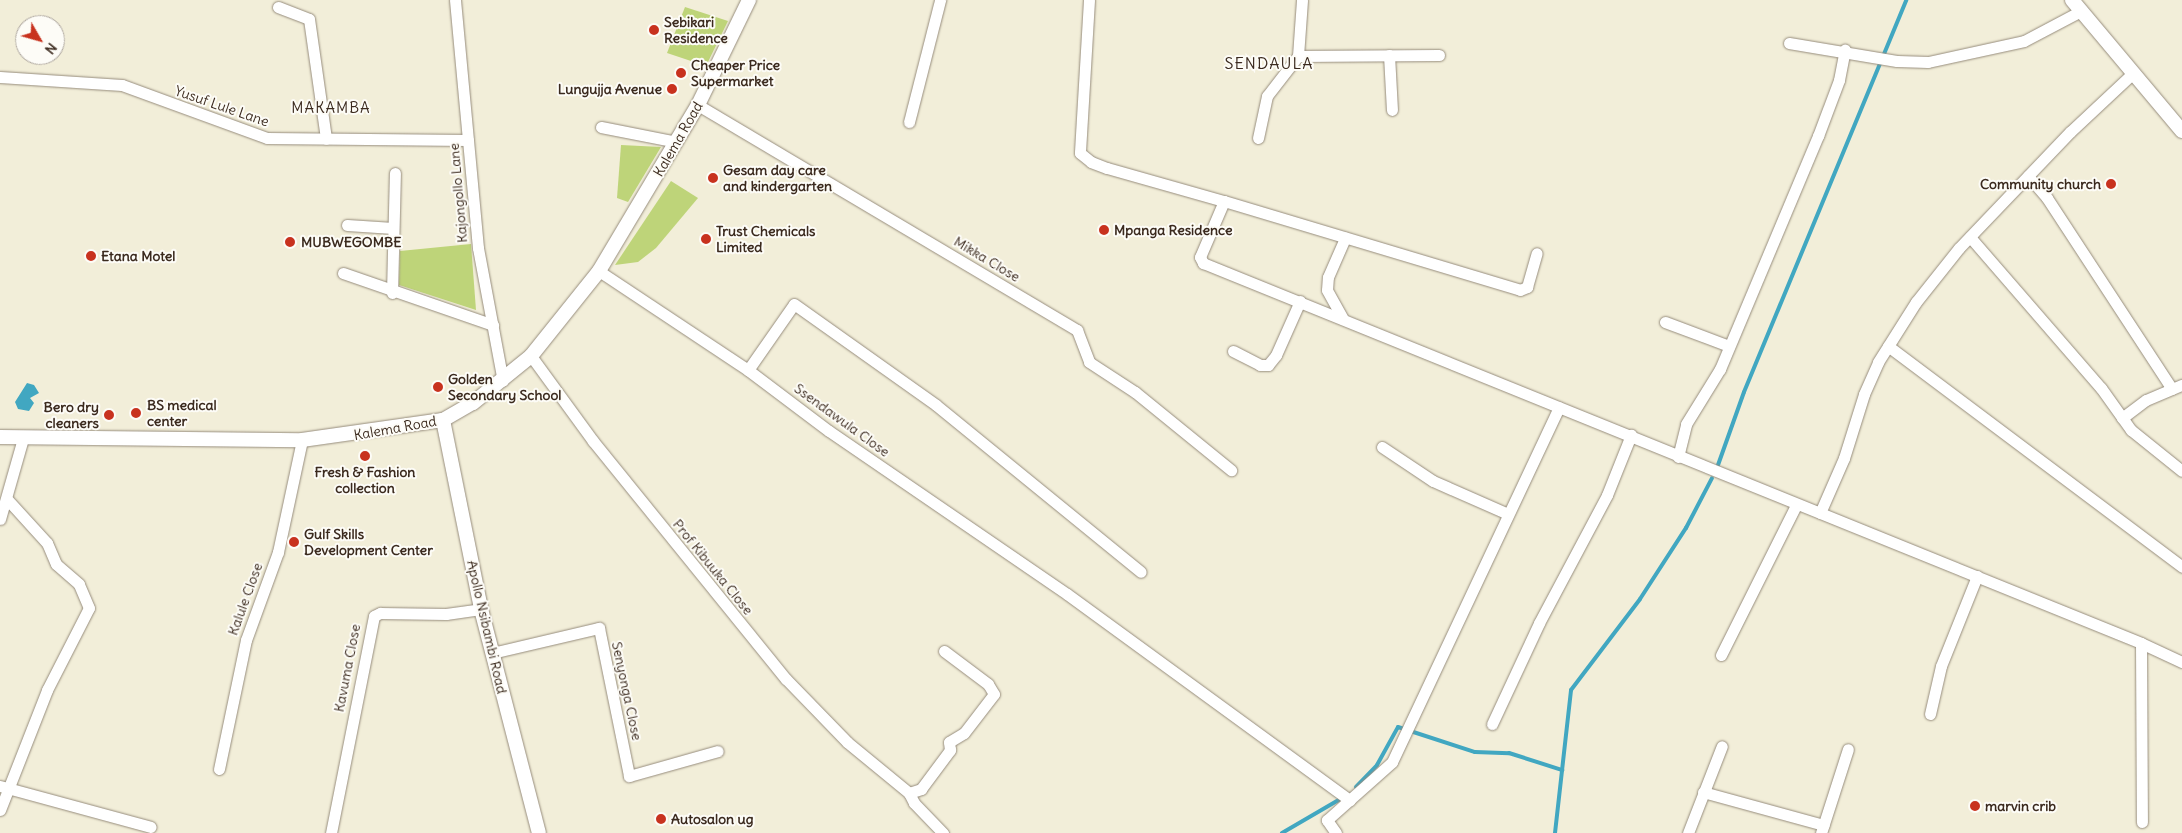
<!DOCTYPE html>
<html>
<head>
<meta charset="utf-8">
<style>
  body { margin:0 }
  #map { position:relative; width:2182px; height:833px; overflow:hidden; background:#f2eed9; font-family:Delius,sans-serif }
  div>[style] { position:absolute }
  .green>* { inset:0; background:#bed479 }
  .water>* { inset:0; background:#41a7c1 }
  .stream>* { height:4px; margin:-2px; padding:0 2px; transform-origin:2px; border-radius:2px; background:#41a7c1 }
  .roads { filter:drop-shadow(0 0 1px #968c7c) drop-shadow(0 0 1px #968c7c) }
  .minor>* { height:11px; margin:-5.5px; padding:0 5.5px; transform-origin:5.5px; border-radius:5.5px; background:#fff }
  .tertiary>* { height:14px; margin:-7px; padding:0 7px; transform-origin:7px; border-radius:7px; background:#fff }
  .dots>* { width:14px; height:14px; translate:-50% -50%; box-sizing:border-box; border:2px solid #fdfcf7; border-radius:50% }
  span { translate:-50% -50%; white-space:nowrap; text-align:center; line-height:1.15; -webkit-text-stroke:4px #fdfcf7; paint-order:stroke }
  .poi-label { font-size:14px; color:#3b2a1e; font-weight:700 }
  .left { translate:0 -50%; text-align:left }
  .right { translate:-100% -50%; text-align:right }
  .street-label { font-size:14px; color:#3b2a1e }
  .neighbourhood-label { font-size:15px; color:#3b2a1e; letter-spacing:1px }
  .quarter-label { font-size:16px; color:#3b2a1e; letter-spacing:1px }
  .north { position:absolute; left:15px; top:15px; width:50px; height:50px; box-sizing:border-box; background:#fdfcf7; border:1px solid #afa8a0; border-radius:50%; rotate:128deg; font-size:14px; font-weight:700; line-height:20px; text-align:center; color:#3b2a1e }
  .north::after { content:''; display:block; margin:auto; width:18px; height:22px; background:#c8321e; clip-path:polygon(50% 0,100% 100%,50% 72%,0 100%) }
</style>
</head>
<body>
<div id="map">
  <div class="green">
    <i style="clip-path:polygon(685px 7px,728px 21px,706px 66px,667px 53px)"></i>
    <i style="clip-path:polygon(621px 145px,661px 147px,628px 202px,617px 198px)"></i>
    <i style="clip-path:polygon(671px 181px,698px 198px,656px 248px,638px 262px,615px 265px)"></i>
    <i style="clip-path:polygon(471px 244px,476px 310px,399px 285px,400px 251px)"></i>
  </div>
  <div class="water">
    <i style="clip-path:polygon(27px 383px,34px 385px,39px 393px,30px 398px,34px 403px,29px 411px,18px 409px,15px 402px)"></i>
  </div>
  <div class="stream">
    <i style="left:1718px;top:465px;width:77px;rotate:-70.4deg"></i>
    <i style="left:1744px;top:392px;width:424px;rotate:-67.5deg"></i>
    <i style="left:1356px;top:787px;width:30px;rotate:-46deg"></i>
    <i style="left:1377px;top:765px;width:43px;rotate:-61.1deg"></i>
    <i style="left:1398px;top:727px;width:81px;rotate:18deg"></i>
    <i style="left:1475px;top:752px;width:34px;rotate:2deg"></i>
    <i style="left:1509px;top:753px;width:56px;rotate:17.8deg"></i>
    <i style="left:1282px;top:833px;width:69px;rotate:-30.3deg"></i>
    <i style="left:1555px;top:833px;width:144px;rotate:-83.6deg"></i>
    <i style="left:1571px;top:690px;width:114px;rotate:-52.8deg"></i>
    <i style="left:1640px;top:599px;width:85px;rotate:-57.1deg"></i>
    <i style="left:1686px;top:528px;width:56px;rotate:-62.5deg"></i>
  </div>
  <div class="roads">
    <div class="minor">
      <i style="left:455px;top:0;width:249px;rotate:84.7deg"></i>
      <i style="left:478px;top:248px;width:135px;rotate:79.4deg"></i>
      <i style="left:1089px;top:0;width:153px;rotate:93.4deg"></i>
      <i style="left:1080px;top:153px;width:14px;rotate:39deg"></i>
      <i style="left:1091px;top:162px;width:17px;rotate:21deg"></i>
      <i style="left:1107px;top:168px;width:122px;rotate:15.8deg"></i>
      <i style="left:1224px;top:201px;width:61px;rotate:113.2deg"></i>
      <i style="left:1200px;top:257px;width:7px;rotate:63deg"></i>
      <i style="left:1203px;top:263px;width:1012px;rotate:22.05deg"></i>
      <i style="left:2141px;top:643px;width:45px;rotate:24.9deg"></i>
      <i style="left:278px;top:7px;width:33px;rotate:21deg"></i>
      <i style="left:309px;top:19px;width:121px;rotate:81.9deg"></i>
      <i style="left:1789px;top:43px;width:109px;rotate:9.5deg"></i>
      <i style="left:1897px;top:61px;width:31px;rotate:2deg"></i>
      <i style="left:1928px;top:62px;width:98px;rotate:-12.3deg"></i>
      <i style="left:2024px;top:41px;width:64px;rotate:-27.8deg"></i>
      <i style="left:1389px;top:55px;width:55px;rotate:86.9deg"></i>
      <i style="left:1298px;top:56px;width:141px;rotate:-0.4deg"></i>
      <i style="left:0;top:77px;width:122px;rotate:3.8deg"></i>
      <i style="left:122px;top:85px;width:154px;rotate:20.1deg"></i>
      <i style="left:267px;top:138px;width:201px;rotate:0.6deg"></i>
      <i style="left:698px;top:105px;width:441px;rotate:30.7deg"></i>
      <i style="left:1077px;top:330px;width:34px;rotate:69deg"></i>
      <i style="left:1089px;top:362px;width:55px;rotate:33.1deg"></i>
      <i style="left:1135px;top:392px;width:124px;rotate:39.1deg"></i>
      <i style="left:909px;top:122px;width:126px;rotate:-75.7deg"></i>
      <i style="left:601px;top:127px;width:77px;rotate:11.2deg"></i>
      <i style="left:1258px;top:138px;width:43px;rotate:-77.9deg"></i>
      <i style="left:1267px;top:96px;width:51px;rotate:-52.2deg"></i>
      <i style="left:1298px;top:56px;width:56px;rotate:-85.9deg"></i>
      <i style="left:2028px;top:176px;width:29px;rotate:49deg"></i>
      <i style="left:2047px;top:198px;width:228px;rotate:56.8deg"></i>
      <i style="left:1224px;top:201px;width:309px;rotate:16.7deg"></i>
      <i style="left:1520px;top:290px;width:8px;rotate:-23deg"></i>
      <i style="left:1527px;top:287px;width:35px;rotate:-74deg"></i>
      <i style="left:347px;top:225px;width:46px;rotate:3.7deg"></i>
      <i style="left:1970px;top:237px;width:200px;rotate:49.1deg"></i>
      <i style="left:2101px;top:388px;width:52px;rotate:54.5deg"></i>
      <i style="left:2131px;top:430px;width:65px;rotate:38.8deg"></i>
      <i style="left:599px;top:271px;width:179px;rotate:33.6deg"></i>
      <i style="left:748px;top:370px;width:101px;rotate:37deg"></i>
      <i style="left:829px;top:431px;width:288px;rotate:34.4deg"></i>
      <i style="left:1067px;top:594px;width:350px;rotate:36.1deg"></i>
      <i style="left:343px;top:273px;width:159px;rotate:19.1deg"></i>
      <i style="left:392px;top:293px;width:120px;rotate:-88.6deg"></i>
      <i style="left:1343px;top:319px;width:33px;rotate:-119deg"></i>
      <i style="left:1327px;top:290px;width:13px;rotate:-86deg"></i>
      <i style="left:1328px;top:277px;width:43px;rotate:-66.4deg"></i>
      <i style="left:1665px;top:322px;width:68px;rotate:20.6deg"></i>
      <i style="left:1888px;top:346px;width:368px;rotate:36.9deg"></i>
      <i style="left:1233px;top:351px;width:30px;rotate:27deg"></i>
      <i style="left:1260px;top:365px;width:8px"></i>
      <i style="left:1268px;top:365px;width:13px;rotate:-51deg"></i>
      <i style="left:1276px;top:355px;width:59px;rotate:-66deg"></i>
      <i style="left:531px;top:356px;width:105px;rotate:53.9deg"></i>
      <i style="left:593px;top:441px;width:306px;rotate:51deg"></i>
      <i style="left:786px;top:679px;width:88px;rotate:45.9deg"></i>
      <i style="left:847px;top:742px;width:80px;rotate:39.4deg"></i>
      <i style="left:909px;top:793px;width:13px;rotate:-18deg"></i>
      <i style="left:921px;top:789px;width:49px;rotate:-53.4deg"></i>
      <i style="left:950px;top:750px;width:8px;rotate:-97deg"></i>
      <i style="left:949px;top:742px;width:17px;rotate:-31deg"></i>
      <i style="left:964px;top:733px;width:49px;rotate:-52.4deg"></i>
      <i style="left:994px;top:694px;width:12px;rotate:-121deg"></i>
      <i style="left:988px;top:684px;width:55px;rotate:-143.1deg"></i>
      <i style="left:748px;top:370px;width:80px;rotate:-55.1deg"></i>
      <i style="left:794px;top:304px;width:174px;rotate:35.4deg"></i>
      <i style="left:936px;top:405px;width:264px;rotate:39.2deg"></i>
      <i style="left:2122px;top:418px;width:30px;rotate:-37deg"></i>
      <i style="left:2146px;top:400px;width:39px;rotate:-23deg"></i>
      <i style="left:1382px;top:447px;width:61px;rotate:33.7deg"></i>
      <i style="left:1433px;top:481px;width:82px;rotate:23.7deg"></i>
      <i style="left:1678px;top:457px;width:34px;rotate:-76deg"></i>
      <i style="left:1686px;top:424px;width:65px;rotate:-58.3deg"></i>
      <i style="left:1720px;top:369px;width:253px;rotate:-67.2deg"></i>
      <i style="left:1818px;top:136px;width:60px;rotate:-69.4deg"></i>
      <i style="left:1839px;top:80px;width:31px;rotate:-79deg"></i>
      <i style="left:1820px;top:513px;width:60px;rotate:-66.4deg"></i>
      <i style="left:1844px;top:458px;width:67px;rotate:-72.6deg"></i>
      <i style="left:1864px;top:394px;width:35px;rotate:-66deg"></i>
      <i style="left:1878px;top:362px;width:71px;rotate:-57.7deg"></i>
      <i style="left:1916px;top:302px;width:69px;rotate:-51.5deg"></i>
      <i style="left:1959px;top:248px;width:161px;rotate:-46.3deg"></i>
      <i style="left:2070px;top:132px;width:86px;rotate:-43.1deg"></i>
      <i style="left:0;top:519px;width:84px;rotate:-74.1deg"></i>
      <i style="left:2141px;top:643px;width:179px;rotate:89.7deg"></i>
      <i style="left:492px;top:653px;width:110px;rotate:-13.2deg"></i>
      <i style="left:599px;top:628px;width:151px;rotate:78.5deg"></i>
      <i style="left:629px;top:776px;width:92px;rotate:-15.7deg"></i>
      <i style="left:1721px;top:655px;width:168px;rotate:-63.4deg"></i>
      <i style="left:1930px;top:714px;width:49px;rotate:-77.1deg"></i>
      <i style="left:1941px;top:666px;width:97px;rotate:-68.2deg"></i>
      <i style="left:1492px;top:724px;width:111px;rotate:-65deg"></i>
      <i style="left:1539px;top:623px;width:145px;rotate:-62deg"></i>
      <i style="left:1607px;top:495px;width:65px;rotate:-68.2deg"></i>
      <i style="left:219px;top:769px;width:132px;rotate:-78.2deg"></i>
      <i style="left:246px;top:640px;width:94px;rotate:-70deg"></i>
      <i style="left:278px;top:552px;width:115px;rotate:-77.9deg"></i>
      <i style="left:0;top:786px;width:156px;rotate:15.2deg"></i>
      <i style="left:1703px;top:792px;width:125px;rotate:15.3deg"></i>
      <i style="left:909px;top:793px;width:11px;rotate:63deg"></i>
      <i style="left:914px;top:803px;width:42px;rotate:46deg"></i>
      <i style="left:0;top:810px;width:129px;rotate:-68.6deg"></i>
      <i style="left:47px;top:690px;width:92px;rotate:-62.9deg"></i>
      <i style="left:89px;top:608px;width:26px;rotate:-113deg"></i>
      <i style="left:79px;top:584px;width:30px;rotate:-139deg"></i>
      <i style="left:56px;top:564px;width:23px;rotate:-113deg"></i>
      <i style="left:47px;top:543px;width:59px;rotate:-132.3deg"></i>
      <i style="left:331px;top:833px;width:221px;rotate:-78.8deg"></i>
      <i style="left:374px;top:616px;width:7px;rotate:-27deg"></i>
      <i style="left:380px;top:613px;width:66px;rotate:0.9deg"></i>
      <i style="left:446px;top:614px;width:35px;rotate:-8deg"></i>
      <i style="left:1336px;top:833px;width:16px;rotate:-125deg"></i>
      <i style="left:1327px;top:820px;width:87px;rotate:-41.7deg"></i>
      <i style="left:1392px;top:762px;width:392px;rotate:-64.8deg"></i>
      <i style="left:1688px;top:833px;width:93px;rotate:-68.7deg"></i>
      <i style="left:1821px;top:833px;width:88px;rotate:-72.2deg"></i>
    </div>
    <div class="tertiary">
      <i style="left:2072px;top:0;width:171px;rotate:50deg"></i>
      <i style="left:443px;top:420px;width:193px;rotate:78.6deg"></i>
      <i style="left:481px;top:609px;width:231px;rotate:75.5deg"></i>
      <i style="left:0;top:437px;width:302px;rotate:0.6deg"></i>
      <i style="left:302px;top:440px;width:142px;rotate:-8.1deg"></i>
      <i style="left:443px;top:420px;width:34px;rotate:-30deg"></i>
      <i style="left:473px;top:403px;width:75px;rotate:-39deg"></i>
      <i style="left:531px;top:356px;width:109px;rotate:-51.3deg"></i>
      <i style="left:599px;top:271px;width:193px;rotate:-59.2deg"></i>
      <i style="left:698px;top:105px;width:117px;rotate:-64.1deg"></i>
    </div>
  </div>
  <div class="dots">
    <i style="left:654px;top:30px;background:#c8321e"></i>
    <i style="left:681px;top:73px;background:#c8321e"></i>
    <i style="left:672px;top:89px;background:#c8321e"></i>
    <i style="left:713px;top:178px;background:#c8321e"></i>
    <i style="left:2111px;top:184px;background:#c8321e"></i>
    <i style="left:1104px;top:230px;background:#c8321e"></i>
    <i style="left:706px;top:239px;background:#c8321e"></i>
    <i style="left:290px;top:242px;background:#c8321e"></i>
    <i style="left:91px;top:256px;background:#c8321e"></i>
    <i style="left:438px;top:387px;background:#c8321e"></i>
    <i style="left:136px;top:413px;background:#c8321e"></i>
    <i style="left:109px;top:415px;background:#c8321e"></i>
    <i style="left:365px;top:456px;background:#c8321e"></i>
    <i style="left:294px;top:542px;background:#c8321e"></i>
    <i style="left:1975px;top:806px;background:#c8321e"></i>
    <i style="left:661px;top:819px;background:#c8321e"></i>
  </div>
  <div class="poi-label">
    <span class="left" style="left:664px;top:30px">Sebikari<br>Residence</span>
    <span class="left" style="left:691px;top:73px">Cheaper Price<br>Supermarket</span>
    <span class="right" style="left:662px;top:89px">Lungujja Avenue</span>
    <span class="left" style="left:723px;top:178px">Gesam day care<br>and kindergarten</span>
    <span class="right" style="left:2101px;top:184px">Community church</span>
    <span class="left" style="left:1114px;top:230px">Mpanga Residence</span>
    <span class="left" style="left:716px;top:239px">Trust Chemicals<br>Limited</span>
    <span class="left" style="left:301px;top:242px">MUBWEGOMBE</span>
    <span class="left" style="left:101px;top:256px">Etana Motel</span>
    <span class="left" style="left:448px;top:387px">Golden<br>Secondary School</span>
    <span class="left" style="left:147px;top:413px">BS medical<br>center</span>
    <span class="right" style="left:99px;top:415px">Bero dry<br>cleaners</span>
    <span style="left:365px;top:480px">Fresh &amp; Fashion<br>collection</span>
    <span class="left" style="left:304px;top:542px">Gulf Skills<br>Development Center</span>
    <span class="left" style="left:1985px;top:806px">marvin crib</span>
    <span class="left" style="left:671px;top:819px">Autosalon ug</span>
  </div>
  <div class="street-label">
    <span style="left:222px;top:106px;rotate:19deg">Yusuf Lule Lane</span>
    <span style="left:678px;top:139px;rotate:-60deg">Kalema Road</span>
    <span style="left:458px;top:193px;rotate:-95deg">Kajongollo Lane</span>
    <span style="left:987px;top:259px;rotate:31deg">Mikka Close</span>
    <span style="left:842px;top:420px;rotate:36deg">Ssendawula Close</span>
    <span style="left:395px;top:428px;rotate:-10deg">Kalema Road</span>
    <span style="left:713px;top:567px;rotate:51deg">Prof Kibuuka Close</span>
    <span style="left:245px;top:599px;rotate:-70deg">Kalule Close</span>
    <span style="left:487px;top:627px;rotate:77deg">Apollo Nsibambi Road</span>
    <span style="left:347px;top:668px;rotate:-79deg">Kavuma Close</span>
    <span style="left:627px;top:691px;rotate:78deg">Senyonga Close</span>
  </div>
  <div class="neighbourhood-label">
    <span style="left:331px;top:108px">MAKAMBA</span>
  </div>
  <div class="quarter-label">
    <span style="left:1269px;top:63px">SENDAULA</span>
  </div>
  <div class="north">N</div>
</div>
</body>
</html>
